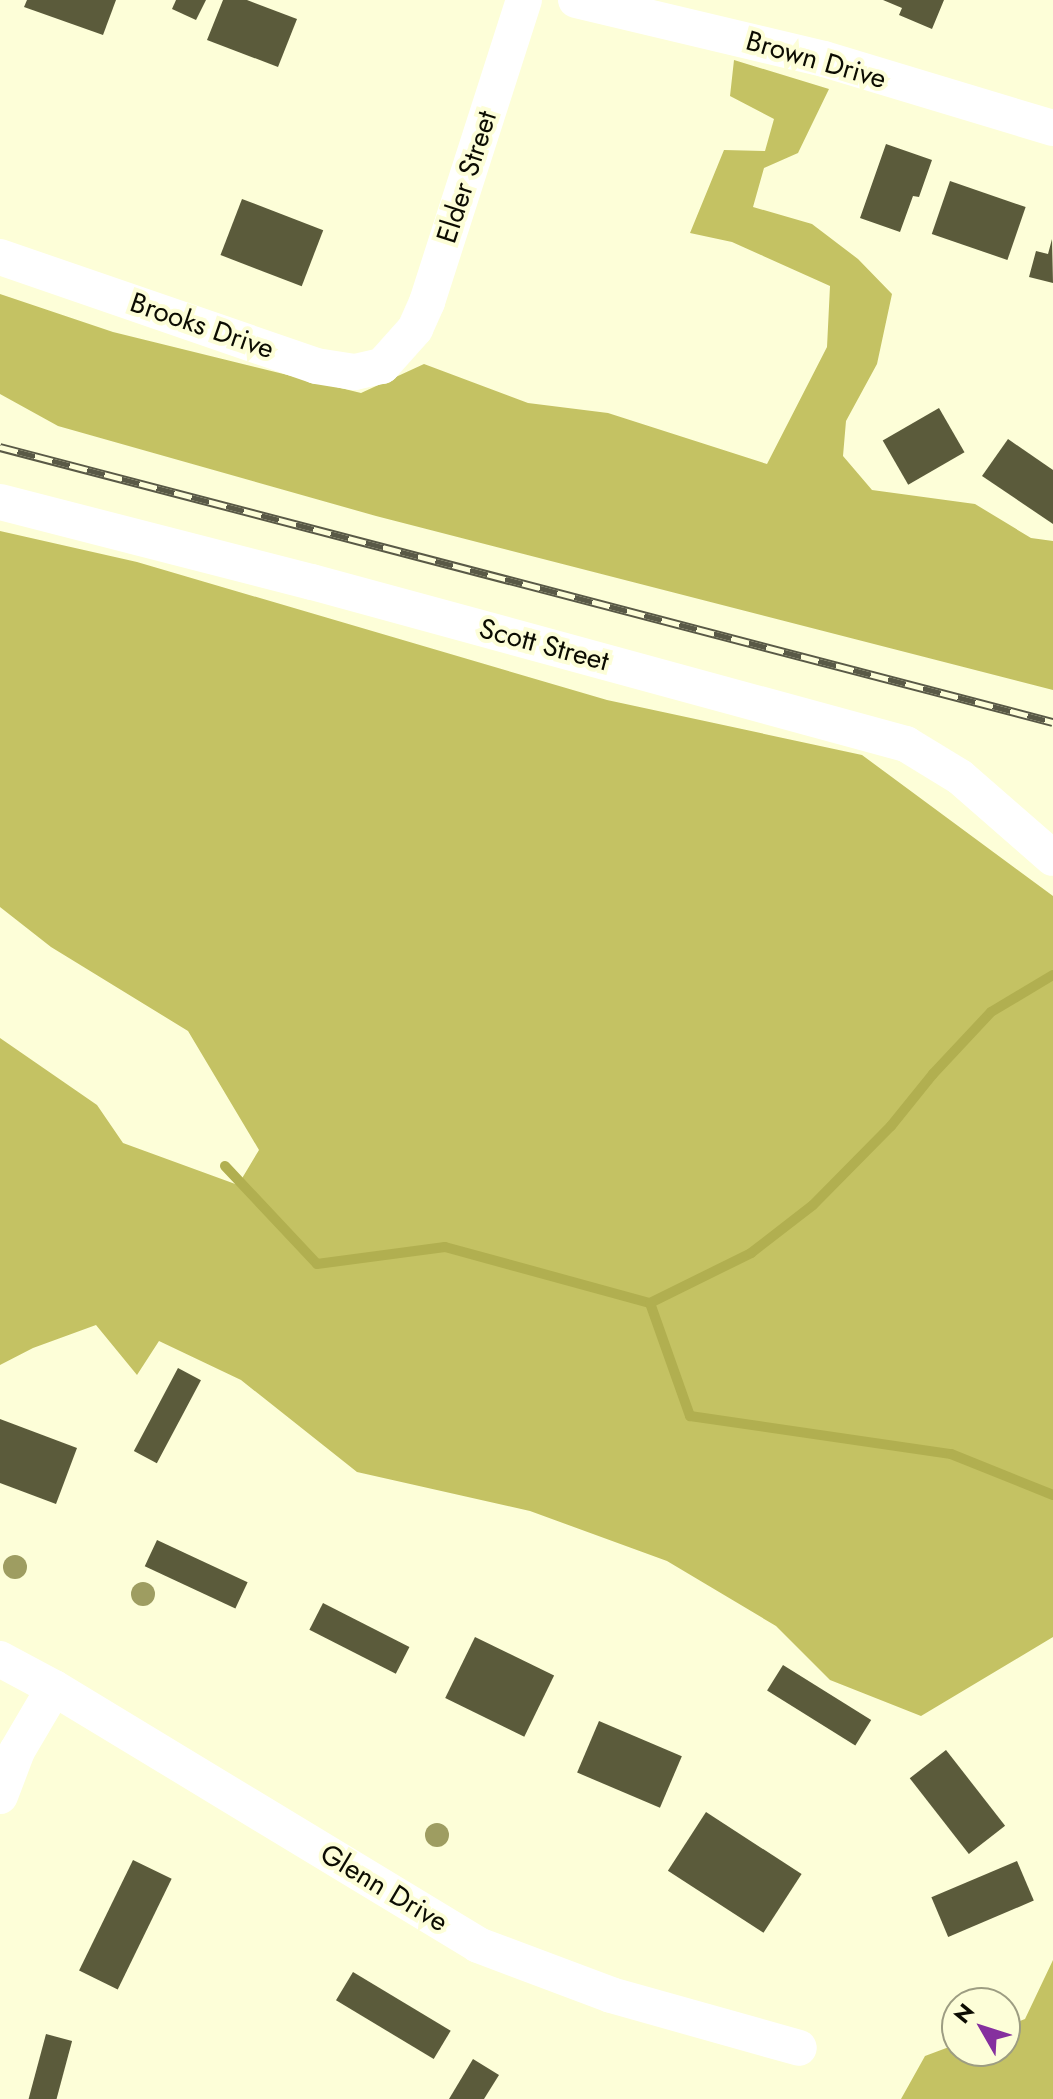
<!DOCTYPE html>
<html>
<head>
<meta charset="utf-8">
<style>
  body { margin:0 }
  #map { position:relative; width:1053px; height:2099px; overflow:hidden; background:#fdfed8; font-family:Jost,sans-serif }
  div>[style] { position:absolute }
  .forest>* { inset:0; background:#c4c263 }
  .stream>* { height:10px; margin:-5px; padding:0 5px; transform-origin:5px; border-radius:5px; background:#b1af50 }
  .building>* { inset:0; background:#5b5b3b; transform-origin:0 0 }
  .minor>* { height:36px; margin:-18px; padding:0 18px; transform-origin:18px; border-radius:18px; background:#fff }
  .rail>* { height:9px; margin-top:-4.5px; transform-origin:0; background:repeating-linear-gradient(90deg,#fdfed8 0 18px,#595946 0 36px); box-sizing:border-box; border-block:2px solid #595946 }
  .trees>* { width:24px; height:24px; margin:-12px; border-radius:50%; background:#9e9d61 }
  span { translate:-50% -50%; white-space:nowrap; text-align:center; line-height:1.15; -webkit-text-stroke:8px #fdfed8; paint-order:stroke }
  .street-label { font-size:28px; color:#0c0c02 }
  .north { position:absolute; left:941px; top:1987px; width:80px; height:80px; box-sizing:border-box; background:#fdfed8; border:2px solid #9d9d82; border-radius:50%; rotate:309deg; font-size:22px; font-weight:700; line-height:32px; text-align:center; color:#0c0c02 }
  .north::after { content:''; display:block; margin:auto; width:28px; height:36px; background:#85309e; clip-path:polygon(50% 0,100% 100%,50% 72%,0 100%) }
</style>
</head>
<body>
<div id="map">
  <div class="forest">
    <i style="clip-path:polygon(734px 60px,829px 89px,798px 153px,764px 168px,753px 207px,812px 224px,858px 259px,892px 294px,877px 364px,846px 421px,843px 456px,872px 490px,975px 504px,1031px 538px,1053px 541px,1053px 690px,376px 516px,58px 426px,0 394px,0 294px,113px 332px,361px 393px,424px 364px,528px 403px,608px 413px,767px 464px,827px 347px,830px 286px,732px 242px,690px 233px,724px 150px,765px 151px,774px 119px,730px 96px)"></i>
    <i style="clip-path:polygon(0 531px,137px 562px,607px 700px,862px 755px,1053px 896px,1053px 1637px,921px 1716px,830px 1680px,776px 1626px,667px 1561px,530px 1511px,357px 1472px,241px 1380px,159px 1341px,137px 1375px,96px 1325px,33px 1348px,0 1365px,0 1038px,97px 1105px,123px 1143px,238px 1185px,259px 1150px,188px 1031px,51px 947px,0 907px)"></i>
    <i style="clip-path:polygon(1053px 1960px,1053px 2099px,901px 2099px,925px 2056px,957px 2044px,957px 2051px,1005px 2051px,1005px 2027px,1025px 2019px)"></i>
  </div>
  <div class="stream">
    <i style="left:225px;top:1166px;width:134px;rotate:46.8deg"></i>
    <i style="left:317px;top:1264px;width:129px;rotate:-7.6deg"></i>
    <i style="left:445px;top:1247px;width:213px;rotate:15.3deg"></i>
    <i style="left:650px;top:1303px;width:120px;rotate:70.5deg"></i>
    <i style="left:690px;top:1416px;width:264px;rotate:8.3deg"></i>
    <i style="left:951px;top:1454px;width:110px;rotate:21.9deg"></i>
    <i style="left:650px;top:1303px;width:113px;rotate:-26.3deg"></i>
    <i style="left:751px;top:1253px;width:78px;rotate:-37.7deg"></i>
    <i style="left:813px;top:1205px;width:111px;rotate:-45.4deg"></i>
    <i style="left:891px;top:1126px;width:67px;rotate:-51.1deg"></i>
    <i style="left:933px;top:1074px;width:85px;rotate:-46.9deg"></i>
    <i style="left:991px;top:1012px;width:72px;rotate:-30.8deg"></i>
  </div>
  <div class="building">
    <i style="clip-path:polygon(27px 0,116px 0,103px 35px,24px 7px)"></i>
    <i style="clip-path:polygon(176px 0,206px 0,196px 20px,172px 9px)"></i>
    <i style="clip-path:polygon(223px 0,247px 0,297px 19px,278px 67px,207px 40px)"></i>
    <i style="clip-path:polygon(883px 0,944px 0,932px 29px,899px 15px,902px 8px)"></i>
    <i style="clip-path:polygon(886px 144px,932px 160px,919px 197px,913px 196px,900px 232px,860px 218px)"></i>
    <i style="left:950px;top:181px;width:80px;height:56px;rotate:19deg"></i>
    <i style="left:242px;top:199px;width:87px;height:60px;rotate:21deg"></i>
    <i style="clip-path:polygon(1052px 239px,1053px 283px,1029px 277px,1036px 251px,1048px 254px)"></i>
    <i style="left:939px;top:408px;width:51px;height:65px;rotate:60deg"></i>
    <i style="clip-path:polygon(1008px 439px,1053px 470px,1053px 524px,982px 476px)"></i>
    <i style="left:178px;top:1368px;width:26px;height:94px;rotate:28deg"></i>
    <i style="clip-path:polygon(0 1419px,77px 1448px,56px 1504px,0 1483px)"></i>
    <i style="left:157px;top:1540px;width:100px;height:29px;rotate:25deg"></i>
    <i style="left:323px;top:1603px;width:97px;height:30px;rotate:27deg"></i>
    <i style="left:475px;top:1637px;width:88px;height:68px;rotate:26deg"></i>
    <i style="left:783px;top:1665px;width:104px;height:30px;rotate:32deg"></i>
    <i style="left:599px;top:1721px;width:90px;height:56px;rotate:23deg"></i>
    <i style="left:946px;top:1750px;width:96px;height:46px;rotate:52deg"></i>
    <i style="left:706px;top:1812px;width:114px;height:70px;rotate:33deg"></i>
    <i style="left:133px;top:1860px;width:43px;height:123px;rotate:26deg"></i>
    <i style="left:1017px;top:1861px;width:43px;height:93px;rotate:67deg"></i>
    <i style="left:353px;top:1972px;width:114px;height:33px;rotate:31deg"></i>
    <i style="left:46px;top:2034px;width:27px;height:68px;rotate:15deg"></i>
    <i style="clip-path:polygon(473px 2059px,499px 2075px,484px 2099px,449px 2099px)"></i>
  </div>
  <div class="minor">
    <i style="left:576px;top:0;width:255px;rotate:13.4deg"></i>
    <i style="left:824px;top:59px;width:239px;rotate:16.8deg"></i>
    <i style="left:0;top:257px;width:334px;rotate:19deg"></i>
    <i style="left:316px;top:366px;width:39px;rotate:9deg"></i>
    <i style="left:355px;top:372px;width:28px;rotate:-13deg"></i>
    <i style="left:382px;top:366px;width:50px;rotate:-48.3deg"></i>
    <i style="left:415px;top:329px;width:30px;rotate:-66deg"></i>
    <i style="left:427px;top:302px;width:317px;rotate:-72.2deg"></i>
    <i style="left:0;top:502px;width:322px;rotate:14.4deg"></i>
    <i style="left:312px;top:582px;width:616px;rotate:15.26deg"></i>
    <i style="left:906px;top:744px;width:63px;rotate:31.4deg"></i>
    <i style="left:960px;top:777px;width:123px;rotate:41.1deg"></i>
    <i style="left:0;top:1659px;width:61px;rotate:28.2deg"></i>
    <i style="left:54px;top:1688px;width:496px;rotate:31.2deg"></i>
    <i style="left:478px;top:1945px;width:142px;rotate:20.6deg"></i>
    <i style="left:611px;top:1995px;width:195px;rotate:15.7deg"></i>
    <i style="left:0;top:1796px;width:48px;rotate:-69.3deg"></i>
    <i style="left:17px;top:1751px;width:73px;rotate:-59.6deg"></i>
  </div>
  <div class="rail">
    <i style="left:0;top:447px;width:1088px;rotate:14.64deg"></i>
  </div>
  <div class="trees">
    <i style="left:15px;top:1567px"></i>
    <i style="left:143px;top:1594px"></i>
    <i style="left:437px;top:1835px"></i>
  </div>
  <div class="street-label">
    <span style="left:816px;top:60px;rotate:16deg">Brown Drive</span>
    <span style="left:467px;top:177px;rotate:-72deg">Elder Street</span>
    <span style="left:202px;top:326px;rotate:19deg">Brooks Drive</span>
    <span style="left:544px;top:645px;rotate:15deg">Scott Street</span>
    <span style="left:384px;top:1888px;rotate:31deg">Glenn Drive</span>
  </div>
  <div class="north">N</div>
</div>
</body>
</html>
